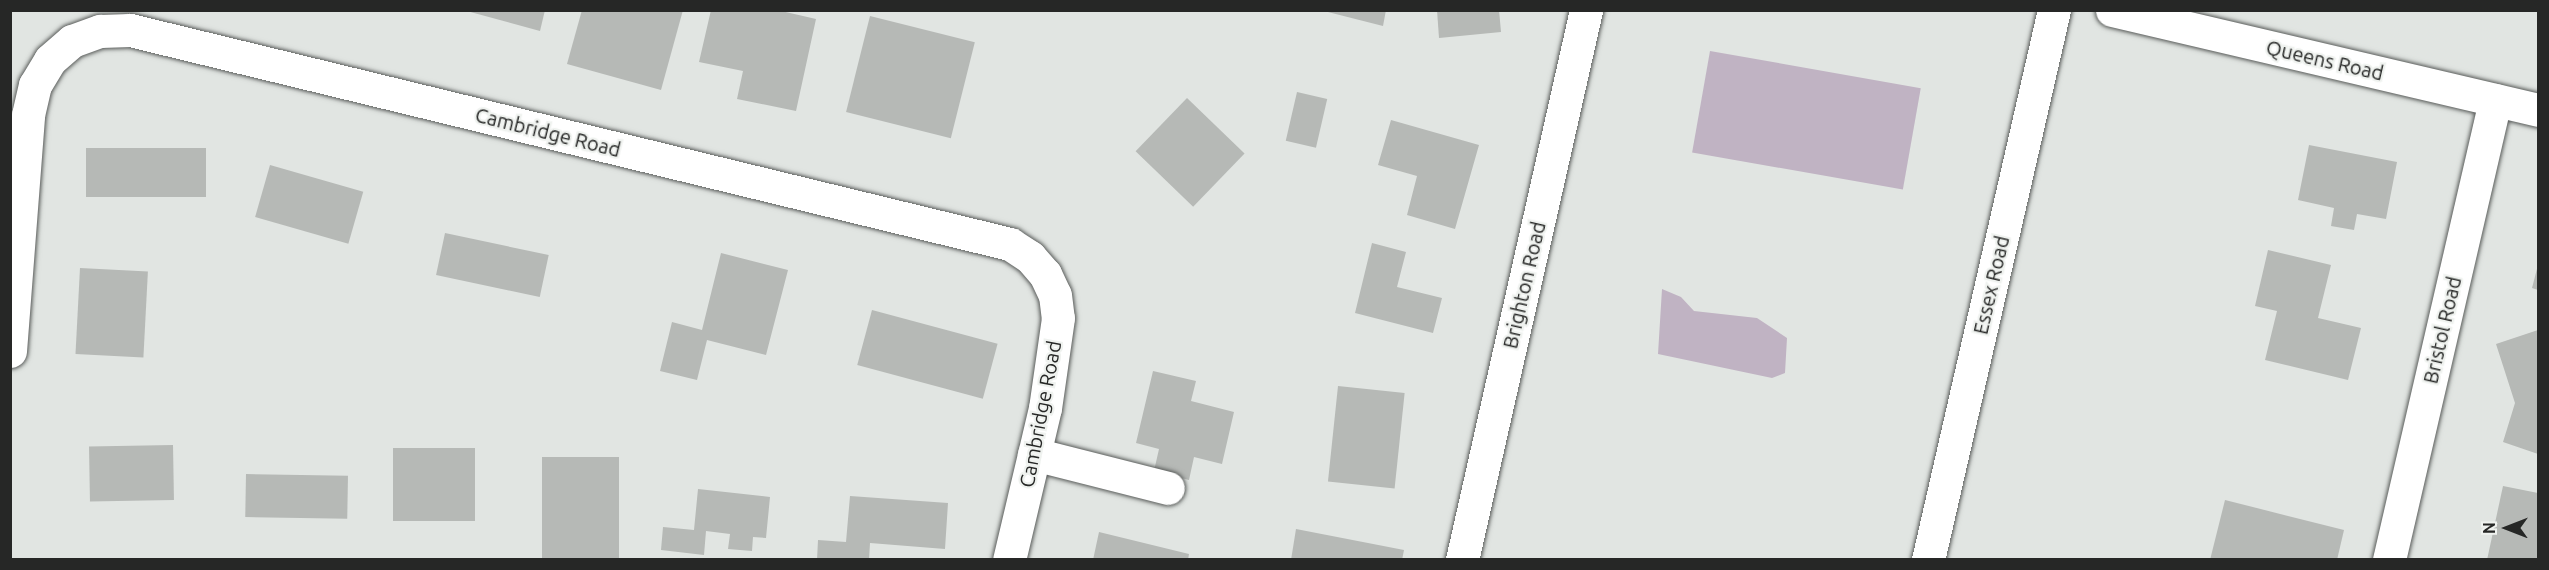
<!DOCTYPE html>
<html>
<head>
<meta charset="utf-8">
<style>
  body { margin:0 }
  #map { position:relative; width:2549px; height:570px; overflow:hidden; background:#e1e5e2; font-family:Ubuntu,sans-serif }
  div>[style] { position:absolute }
  .green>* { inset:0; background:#c0b3c3; transform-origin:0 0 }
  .building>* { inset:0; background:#b6b9b6; transform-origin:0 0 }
  .roads { filter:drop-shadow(0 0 2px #595c5a) drop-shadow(0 0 2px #595c5a) }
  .minor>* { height:33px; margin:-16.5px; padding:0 16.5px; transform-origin:16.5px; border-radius:16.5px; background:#fff }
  span { translate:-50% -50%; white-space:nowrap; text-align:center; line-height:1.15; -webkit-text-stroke:4.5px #eff2ef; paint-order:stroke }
  .street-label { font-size:20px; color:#262726 }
  .frame { position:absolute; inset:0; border:12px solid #262726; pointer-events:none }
  .north { position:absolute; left:2477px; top:498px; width:60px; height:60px; -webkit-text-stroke:4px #eff2ef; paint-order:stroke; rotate:270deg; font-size:16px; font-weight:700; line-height:24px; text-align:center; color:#262726 }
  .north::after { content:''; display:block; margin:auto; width:21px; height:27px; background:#262726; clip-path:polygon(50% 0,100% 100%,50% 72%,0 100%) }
</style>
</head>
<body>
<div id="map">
  <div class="green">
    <i style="left:1710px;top:51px;width:214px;height:103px;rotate:10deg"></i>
    <i style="clip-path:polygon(1662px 289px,1681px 297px,1694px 311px,1757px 318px,1787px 338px,1785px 373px,1772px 378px,1658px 354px)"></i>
  </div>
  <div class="building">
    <i style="clip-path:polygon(463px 10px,545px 10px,540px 31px)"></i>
    <i style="clip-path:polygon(582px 10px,683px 10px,661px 90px,567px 64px)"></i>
    <i style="clip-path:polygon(711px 10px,777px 10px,816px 19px,796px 111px,737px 99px,743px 71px,699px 62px)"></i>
    <i style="clip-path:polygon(1320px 10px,1386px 10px,1383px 26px)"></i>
    <i style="clip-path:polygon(1437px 10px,1499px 10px,1501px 32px,1439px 38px)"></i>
    <i style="left:870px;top:16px;width:108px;height:99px;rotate:14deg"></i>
    <i style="left:1297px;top:92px;width:31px;height:50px;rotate:13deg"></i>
    <i style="left:1187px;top:98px;width:80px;height:74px;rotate:44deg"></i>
    <i style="clip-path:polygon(1391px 120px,1479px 145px,1455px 229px,1407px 215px,1417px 176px,1378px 165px)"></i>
    <i style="clip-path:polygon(2309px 145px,2397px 162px,2386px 219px,2357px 214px,2354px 230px,2331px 226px,2334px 208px,2298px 200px)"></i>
    <i style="left:86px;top:148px;width:120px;height:49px"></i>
    <i style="left:270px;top:165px;width:97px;height:54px;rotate:16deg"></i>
    <i style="left:445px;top:233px;width:106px;height:43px;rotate:12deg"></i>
    <i style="clip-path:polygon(1372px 243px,1406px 252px,1397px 287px,1442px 298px,1433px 333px,1355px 313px)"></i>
    <i style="clip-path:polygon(2268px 250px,2331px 265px,2318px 318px,2361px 328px,2348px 380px,2265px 360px,2277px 311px,2255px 306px)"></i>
    <i style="clip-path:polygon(721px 253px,788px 270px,766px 355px,707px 340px,697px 380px,660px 371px,672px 322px,702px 330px)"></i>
    <i style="clip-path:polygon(2538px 265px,2538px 290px,2532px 288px)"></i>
    <i style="left:80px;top:268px;width:68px;height:86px;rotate:3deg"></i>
    <i style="left:872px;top:310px;width:130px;height:57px;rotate:15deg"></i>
    <i style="clip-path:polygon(2538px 330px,2538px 454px,2503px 442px,2515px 403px,2496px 344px)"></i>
    <i style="clip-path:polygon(1153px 371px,1196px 381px,1191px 401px,1234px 412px,1222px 464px,1194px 457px,1189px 480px,1154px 471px,1159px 449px,1136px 443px)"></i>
    <i style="left:1338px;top:386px;width:67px;height:96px;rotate:6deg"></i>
    <i style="left:173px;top:445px;width:55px;height:84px;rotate:89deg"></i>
    <i style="left:475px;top:448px;width:73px;height:82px;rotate:90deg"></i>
    <i style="left:542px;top:457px;width:77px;height:103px"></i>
    <i style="left:246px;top:474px;width:102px;height:43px;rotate:1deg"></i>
    <i style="clip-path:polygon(2503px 486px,2538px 493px,2538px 560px,2487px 560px)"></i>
    <i style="clip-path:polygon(698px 489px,770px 497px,766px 538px,753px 537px,752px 551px,728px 549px,730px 534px,706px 531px,704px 555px,661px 550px,663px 527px,694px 530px)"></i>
    <i style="clip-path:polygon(850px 496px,948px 503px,945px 549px,870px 543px,869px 560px,817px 560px,818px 540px,846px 542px)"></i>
    <i style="clip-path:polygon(2225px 500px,2344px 530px,2337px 560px,2210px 560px)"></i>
    <i style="clip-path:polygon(1296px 529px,1404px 550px,1402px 560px,1291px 560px)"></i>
    <i style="clip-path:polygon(1099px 532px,1189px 554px,1188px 560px,1093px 560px)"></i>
  </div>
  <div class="roads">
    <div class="minor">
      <i style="left:2112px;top:10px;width:438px;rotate:13.2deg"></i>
      <i style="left:10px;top:351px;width:237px;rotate:-85.6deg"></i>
      <i style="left:28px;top:115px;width:31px;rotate:-77deg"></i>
      <i style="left:35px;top:85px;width:29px;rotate:-59deg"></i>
      <i style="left:50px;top:60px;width:29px;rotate:-41deg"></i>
      <i style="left:72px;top:41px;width:30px;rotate:-20deg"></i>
      <i style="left:100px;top:31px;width:30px;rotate:-2deg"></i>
      <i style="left:130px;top:30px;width:906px;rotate:13.67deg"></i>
      <i style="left:1010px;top:244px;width:24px;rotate:33deg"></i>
      <i style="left:1030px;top:257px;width:23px;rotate:49deg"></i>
      <i style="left:1045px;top:274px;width:23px;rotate:65deg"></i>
      <i style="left:1055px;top:295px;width:23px;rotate:83deg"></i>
      <i style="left:1058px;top:318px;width:91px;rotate:98.2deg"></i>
      <i style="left:1045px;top:408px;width:156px;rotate:103.3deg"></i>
      <i style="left:1034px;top:454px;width:138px;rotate:14.2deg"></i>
      <i style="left:1462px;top:560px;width:564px;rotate:-77.29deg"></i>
      <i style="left:1928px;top:560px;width:564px;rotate:-77.1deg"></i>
      <i style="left:2389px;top:560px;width:472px;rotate:-77deg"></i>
    </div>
  </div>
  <div class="street-label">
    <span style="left:2325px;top:60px;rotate:13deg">Queens Road</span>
    <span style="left:548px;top:132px;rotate:14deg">Cambridge Road</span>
    <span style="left:1524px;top:285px;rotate:-77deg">Brighton Road</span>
    <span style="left:1991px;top:285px;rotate:-77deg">Essex Road</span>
    <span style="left:2442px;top:330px;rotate:-77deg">Bristol Road</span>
    <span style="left:1040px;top:414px;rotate:-79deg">Cambridge Road</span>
  </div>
  <div class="frame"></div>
  <div class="north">N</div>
</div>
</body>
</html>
